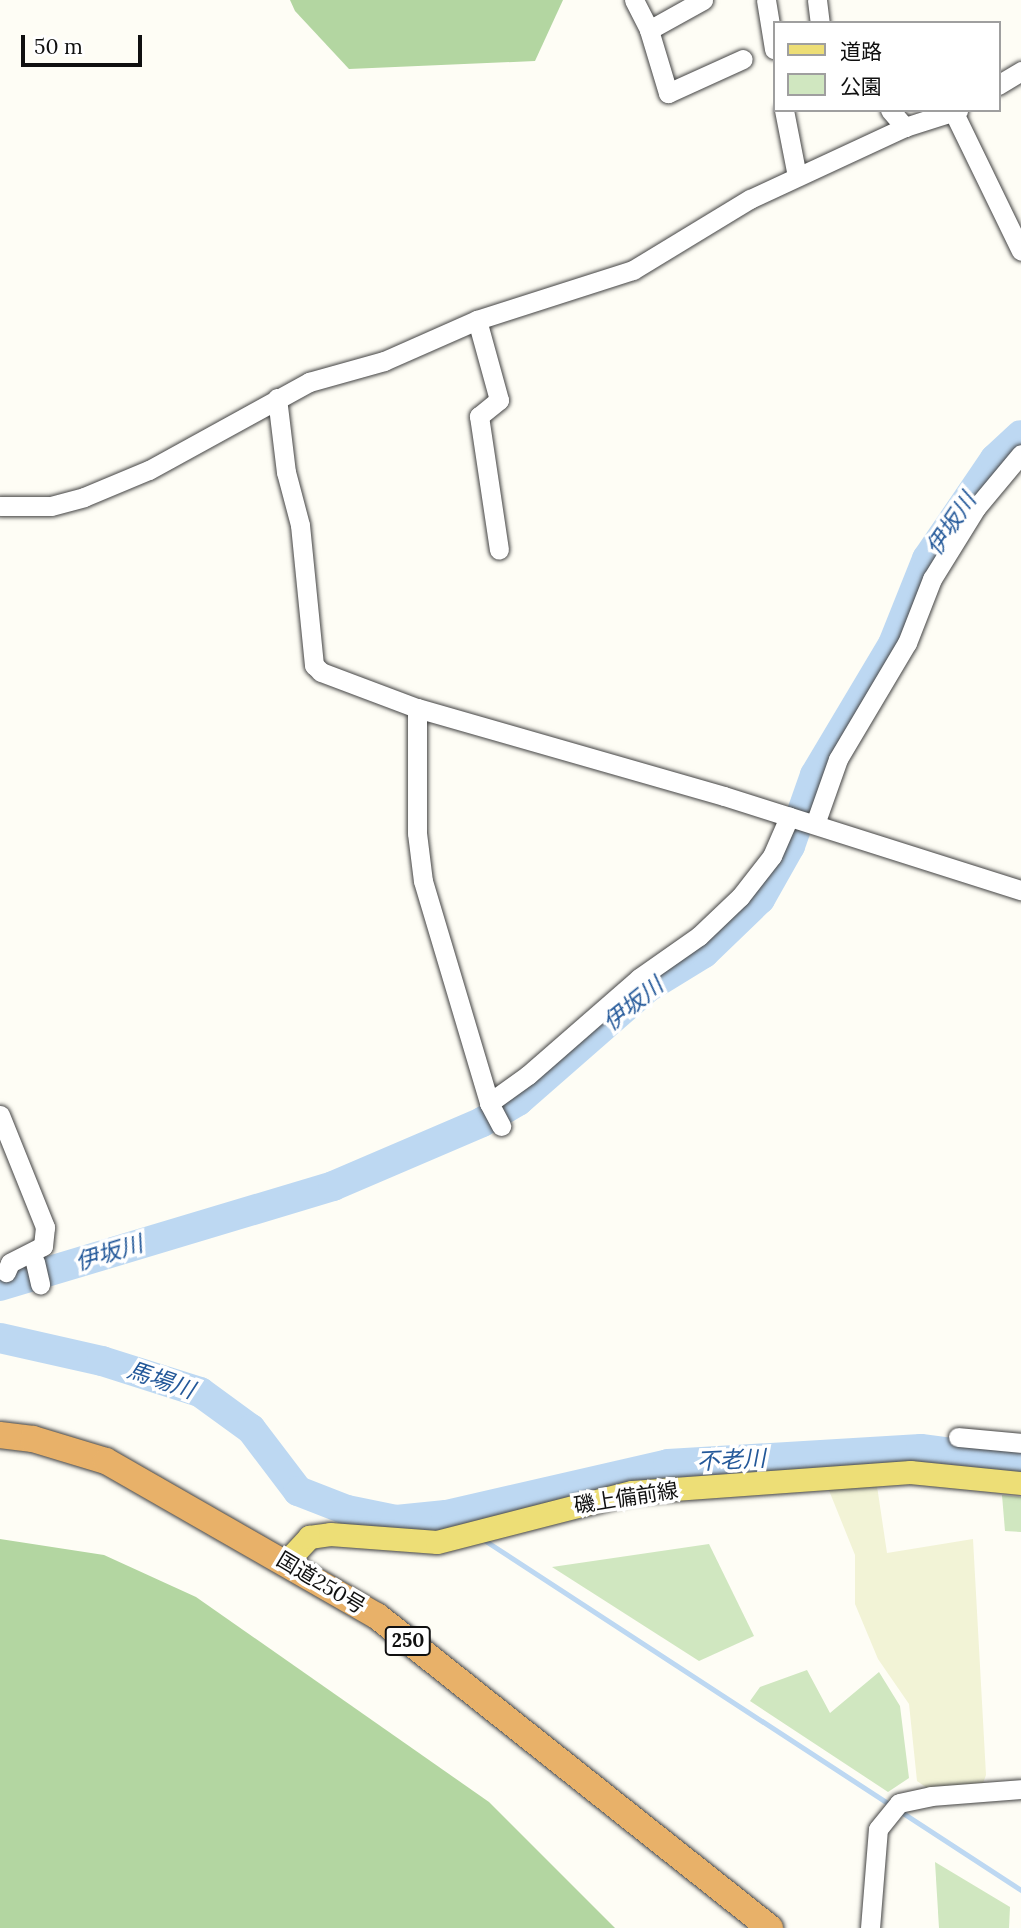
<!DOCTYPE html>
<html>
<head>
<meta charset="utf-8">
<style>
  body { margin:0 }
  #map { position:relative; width:1021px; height:1928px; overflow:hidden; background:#fefdf5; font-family:Lora,"Noto Sans JP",serif }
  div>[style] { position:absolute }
  .farmland>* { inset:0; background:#f2f3d6 }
  .green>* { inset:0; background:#d0e7c0 }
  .forest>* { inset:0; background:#b3d6a1 }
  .stream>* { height:5px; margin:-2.5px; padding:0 2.5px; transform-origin:2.5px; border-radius:2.5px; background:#bdd8f2 }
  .river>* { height:30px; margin:-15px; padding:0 15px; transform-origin:15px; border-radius:15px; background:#bdd8f2 }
  .roads { filter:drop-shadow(0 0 2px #434343) drop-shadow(0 0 2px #434343) }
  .minor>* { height:19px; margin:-9.5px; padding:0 9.5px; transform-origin:9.5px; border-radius:9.5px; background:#fff }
  .major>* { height:23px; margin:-11.5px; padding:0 11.5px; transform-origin:11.5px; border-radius:11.5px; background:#edde76 }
  .highway>* { height:26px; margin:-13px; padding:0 13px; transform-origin:13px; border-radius:13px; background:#e8b169 }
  span { translate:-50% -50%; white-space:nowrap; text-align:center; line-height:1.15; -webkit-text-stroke:7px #fff; paint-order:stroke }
  .shield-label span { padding:2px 5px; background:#fff; border:2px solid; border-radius:5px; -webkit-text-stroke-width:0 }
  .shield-label { font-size:19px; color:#101010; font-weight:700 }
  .street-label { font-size:21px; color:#101010 }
  .water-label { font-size:23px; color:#235899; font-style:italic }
  .legend { position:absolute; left:773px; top:21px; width:228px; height:91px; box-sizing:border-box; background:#fff; border:2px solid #9f9f9f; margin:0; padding:9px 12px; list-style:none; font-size:21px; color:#101010 }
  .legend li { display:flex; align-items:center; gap:14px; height:35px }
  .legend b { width:35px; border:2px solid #9f9f9f }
  .scale { position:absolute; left:21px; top:35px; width:121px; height:32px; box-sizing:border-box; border:4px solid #101010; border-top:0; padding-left:9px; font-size:21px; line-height:24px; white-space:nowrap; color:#101010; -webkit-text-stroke:5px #fff; paint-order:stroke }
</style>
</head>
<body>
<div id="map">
  <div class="farmland">
    <i style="clip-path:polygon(877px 1486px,887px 1553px,973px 1539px,986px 1775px,983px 1783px,927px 1788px,917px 1781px,909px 1704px,878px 1659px,855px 1604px,855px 1555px,828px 1488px)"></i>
  </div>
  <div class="green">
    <i style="clip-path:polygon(1002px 1495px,1021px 1497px,1021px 1532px,1005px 1531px)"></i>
    <i style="clip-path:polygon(709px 1544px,754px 1636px,699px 1661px,552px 1567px)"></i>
    <i style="clip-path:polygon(807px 1670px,830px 1713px,879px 1672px,900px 1706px,909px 1778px,888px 1792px,750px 1701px,760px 1687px)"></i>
    <i style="clip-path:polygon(935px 1862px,1010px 1907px,1009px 1928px,939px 1928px)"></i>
  </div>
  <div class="forest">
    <i style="clip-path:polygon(290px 0,563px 0,535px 61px,349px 69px,295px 11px)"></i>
    <i style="clip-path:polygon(0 1539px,104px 1555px,196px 1597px,489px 1802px,615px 1928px,0 1928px)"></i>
  </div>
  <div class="stream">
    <i style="left:446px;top:1515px;width:22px;rotate:34deg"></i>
    <i style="left:481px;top:1538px;width:645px;rotate:33.1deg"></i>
  </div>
  <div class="river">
    <i style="left:0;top:1286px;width:348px;rotate:-16.7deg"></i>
    <i style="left:333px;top:1186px;width:162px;rotate:-23.2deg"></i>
    <i style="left:482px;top:1122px;width:42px;rotate:-30.3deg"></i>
    <i style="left:518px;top:1101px;width:171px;rotate:-41.2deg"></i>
    <i style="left:647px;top:988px;width:67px;rotate:-31.6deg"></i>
    <i style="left:704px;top:953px;width:78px;rotate:-44deg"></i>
    <i style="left:760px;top:899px;width:61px;rotate:-60.5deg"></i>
    <i style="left:790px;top:846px;width:75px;rotate:-70.6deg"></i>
    <i style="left:815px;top:775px;width:152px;rotate:-59.2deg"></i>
    <i style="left:893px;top:644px;width:92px;rotate:-68.2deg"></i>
    <i style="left:927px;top:559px;width:121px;rotate:-55.8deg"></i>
    <i style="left:995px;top:459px;width:35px;rotate:-43deg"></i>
    <i style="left:0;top:1338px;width:105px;rotate:12.7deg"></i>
    <i style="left:102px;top:1361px;width:103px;rotate:17.6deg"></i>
    <i style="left:200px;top:1392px;width:63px;rotate:36deg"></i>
    <i style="left:251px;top:1429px;width:78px;rotate:52.8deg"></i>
    <i style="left:298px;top:1491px;width:53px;rotate:21.2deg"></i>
    <i style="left:347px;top:1510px;width:50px;rotate:11.5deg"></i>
    <i style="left:396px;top:1520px;width:50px;rotate:-5.7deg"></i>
    <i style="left:446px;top:1515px;width:228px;rotate:-12.9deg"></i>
    <i style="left:668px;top:1464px;width:253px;rotate:-3.4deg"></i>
    <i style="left:921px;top:1449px;width:101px;rotate:7.4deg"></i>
  </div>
  <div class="roads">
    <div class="minor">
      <i style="left:634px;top:0;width:34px;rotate:63deg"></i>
      <i style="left:649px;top:30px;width:66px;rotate:73.2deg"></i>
      <i style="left:668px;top:93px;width:82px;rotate:-24.4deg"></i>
      <i style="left:766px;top:0;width:50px;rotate:80.7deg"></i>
      <i style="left:817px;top:0;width:23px;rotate:83deg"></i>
      <i style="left:649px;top:30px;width:62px;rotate:-29.1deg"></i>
      <i style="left:998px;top:85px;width:27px;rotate:-31deg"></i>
      <i style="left:784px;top:110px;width:67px;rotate:78.9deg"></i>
      <i style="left:890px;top:110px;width:23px;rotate:49deg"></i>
      <i style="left:954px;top:113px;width:153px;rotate:64.1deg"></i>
      <i style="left:477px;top:320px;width:83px;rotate:74.6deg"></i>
      <i style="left:499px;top:400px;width:26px;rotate:141deg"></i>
      <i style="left:479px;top:416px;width:135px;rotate:81.5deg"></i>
      <i style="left:277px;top:398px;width:75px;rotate:83.1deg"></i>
      <i style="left:286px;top:472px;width:55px;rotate:75.2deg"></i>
      <i style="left:300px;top:525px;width:141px;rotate:84.3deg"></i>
      <i style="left:314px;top:665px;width:10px;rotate:45deg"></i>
      <i style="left:321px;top:672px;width:103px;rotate:20.6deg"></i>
      <i style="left:417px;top:708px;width:319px;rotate:16deg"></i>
      <i style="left:724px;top:796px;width:312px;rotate:17.6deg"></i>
      <i style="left:0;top:506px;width:51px"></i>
      <i style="left:51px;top:506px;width:34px;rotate:-15deg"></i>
      <i style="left:84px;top:497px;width:70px;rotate:-22.6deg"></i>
      <i style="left:149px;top:470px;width:183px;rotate:-28.8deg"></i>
      <i style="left:309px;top:382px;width:78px;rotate:-15.6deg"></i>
      <i style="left:384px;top:361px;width:102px;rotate:-23.8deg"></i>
      <i style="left:477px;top:320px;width:164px;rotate:-17.8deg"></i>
      <i style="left:633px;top:270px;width:137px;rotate:-31.3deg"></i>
      <i style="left:750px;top:199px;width:171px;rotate:-24.9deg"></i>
      <i style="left:905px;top:127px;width:56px;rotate:-17.8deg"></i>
      <i style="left:417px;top:708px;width:125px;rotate:90deg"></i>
      <i style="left:417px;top:833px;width:48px;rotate:82.9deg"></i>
      <i style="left:423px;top:881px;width:232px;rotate:73.4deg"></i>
      <i style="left:489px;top:1103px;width:26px;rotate:62deg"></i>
      <i style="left:815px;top:824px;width:69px;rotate:-70.5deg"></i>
      <i style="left:838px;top:759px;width:135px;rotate:-59.3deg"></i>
      <i style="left:907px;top:643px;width:69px;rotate:-68.7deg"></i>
      <i style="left:932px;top:579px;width:84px;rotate:-58.2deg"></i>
      <i style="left:976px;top:508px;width:70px;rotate:-50.2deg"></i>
      <i style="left:489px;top:1103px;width:48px;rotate:-35.7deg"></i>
      <i style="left:528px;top:1075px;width:147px;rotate:-41.1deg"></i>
      <i style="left:639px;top:978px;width:73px;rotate:-35deg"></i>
      <i style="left:699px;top:936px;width:57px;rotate:-43.6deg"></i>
      <i style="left:740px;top:897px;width:52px;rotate:-52deg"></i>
      <i style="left:772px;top:856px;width:43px;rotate:-66.4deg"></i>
      <i style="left:0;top:1115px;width:121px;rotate:68.1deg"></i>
      <i style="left:45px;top:1227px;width:19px;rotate:96deg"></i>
      <i style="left:43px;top:1246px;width:37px;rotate:153deg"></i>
      <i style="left:10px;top:1263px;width:10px;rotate:114deg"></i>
      <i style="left:35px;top:1262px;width:23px;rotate:77deg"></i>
      <i style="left:958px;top:1437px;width:63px;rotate:5.4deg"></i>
      <i style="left:870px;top:1928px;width:99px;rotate:-85.4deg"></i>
      <i style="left:878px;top:1829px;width:33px;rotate:-51deg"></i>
      <i style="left:899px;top:1803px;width:33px;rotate:-12deg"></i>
      <i style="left:931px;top:1796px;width:90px;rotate:-4.4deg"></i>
    </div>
    <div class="major">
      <i style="left:287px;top:1561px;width:33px;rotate:-47deg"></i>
      <i style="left:309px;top:1537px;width:21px;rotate:-8deg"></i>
      <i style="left:330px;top:1534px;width:107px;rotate:4.3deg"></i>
      <i style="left:437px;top:1542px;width:201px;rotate:-14.4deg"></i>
      <i style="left:632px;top:1492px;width:279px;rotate:-4.1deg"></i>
      <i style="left:910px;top:1472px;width:112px;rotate:5.7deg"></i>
    </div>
    <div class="highway">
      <i style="left:0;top:1435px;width:33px;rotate:7deg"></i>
      <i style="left:33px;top:1439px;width:76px;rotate:16.8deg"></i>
      <i style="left:106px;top:1461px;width:312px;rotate:29.8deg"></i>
      <i style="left:377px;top:1616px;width:502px;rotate:38.45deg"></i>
    </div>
  </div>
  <div class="shield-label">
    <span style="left:408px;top:1641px">250</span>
  </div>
  <div class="street-label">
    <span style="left:626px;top:1498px;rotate:-9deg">磯上備前線</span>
    <span style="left:321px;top:1583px;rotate:31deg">国道250号</span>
  </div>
  <div class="water-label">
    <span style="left:951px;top:524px;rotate:-56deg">伊坂川</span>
    <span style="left:633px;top:1004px;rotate:-39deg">伊坂川</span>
    <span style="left:109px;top:1253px;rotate:-17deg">伊坂川</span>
    <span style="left:161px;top:1380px;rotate:19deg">馬場川</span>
    <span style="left:731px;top:1460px;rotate:-3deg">不老川</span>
  </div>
  <ul class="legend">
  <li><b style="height:9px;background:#edde76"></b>道路</li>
  <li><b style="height:19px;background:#d0e7c0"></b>公園</li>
  </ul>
  <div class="scale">50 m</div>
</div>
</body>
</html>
